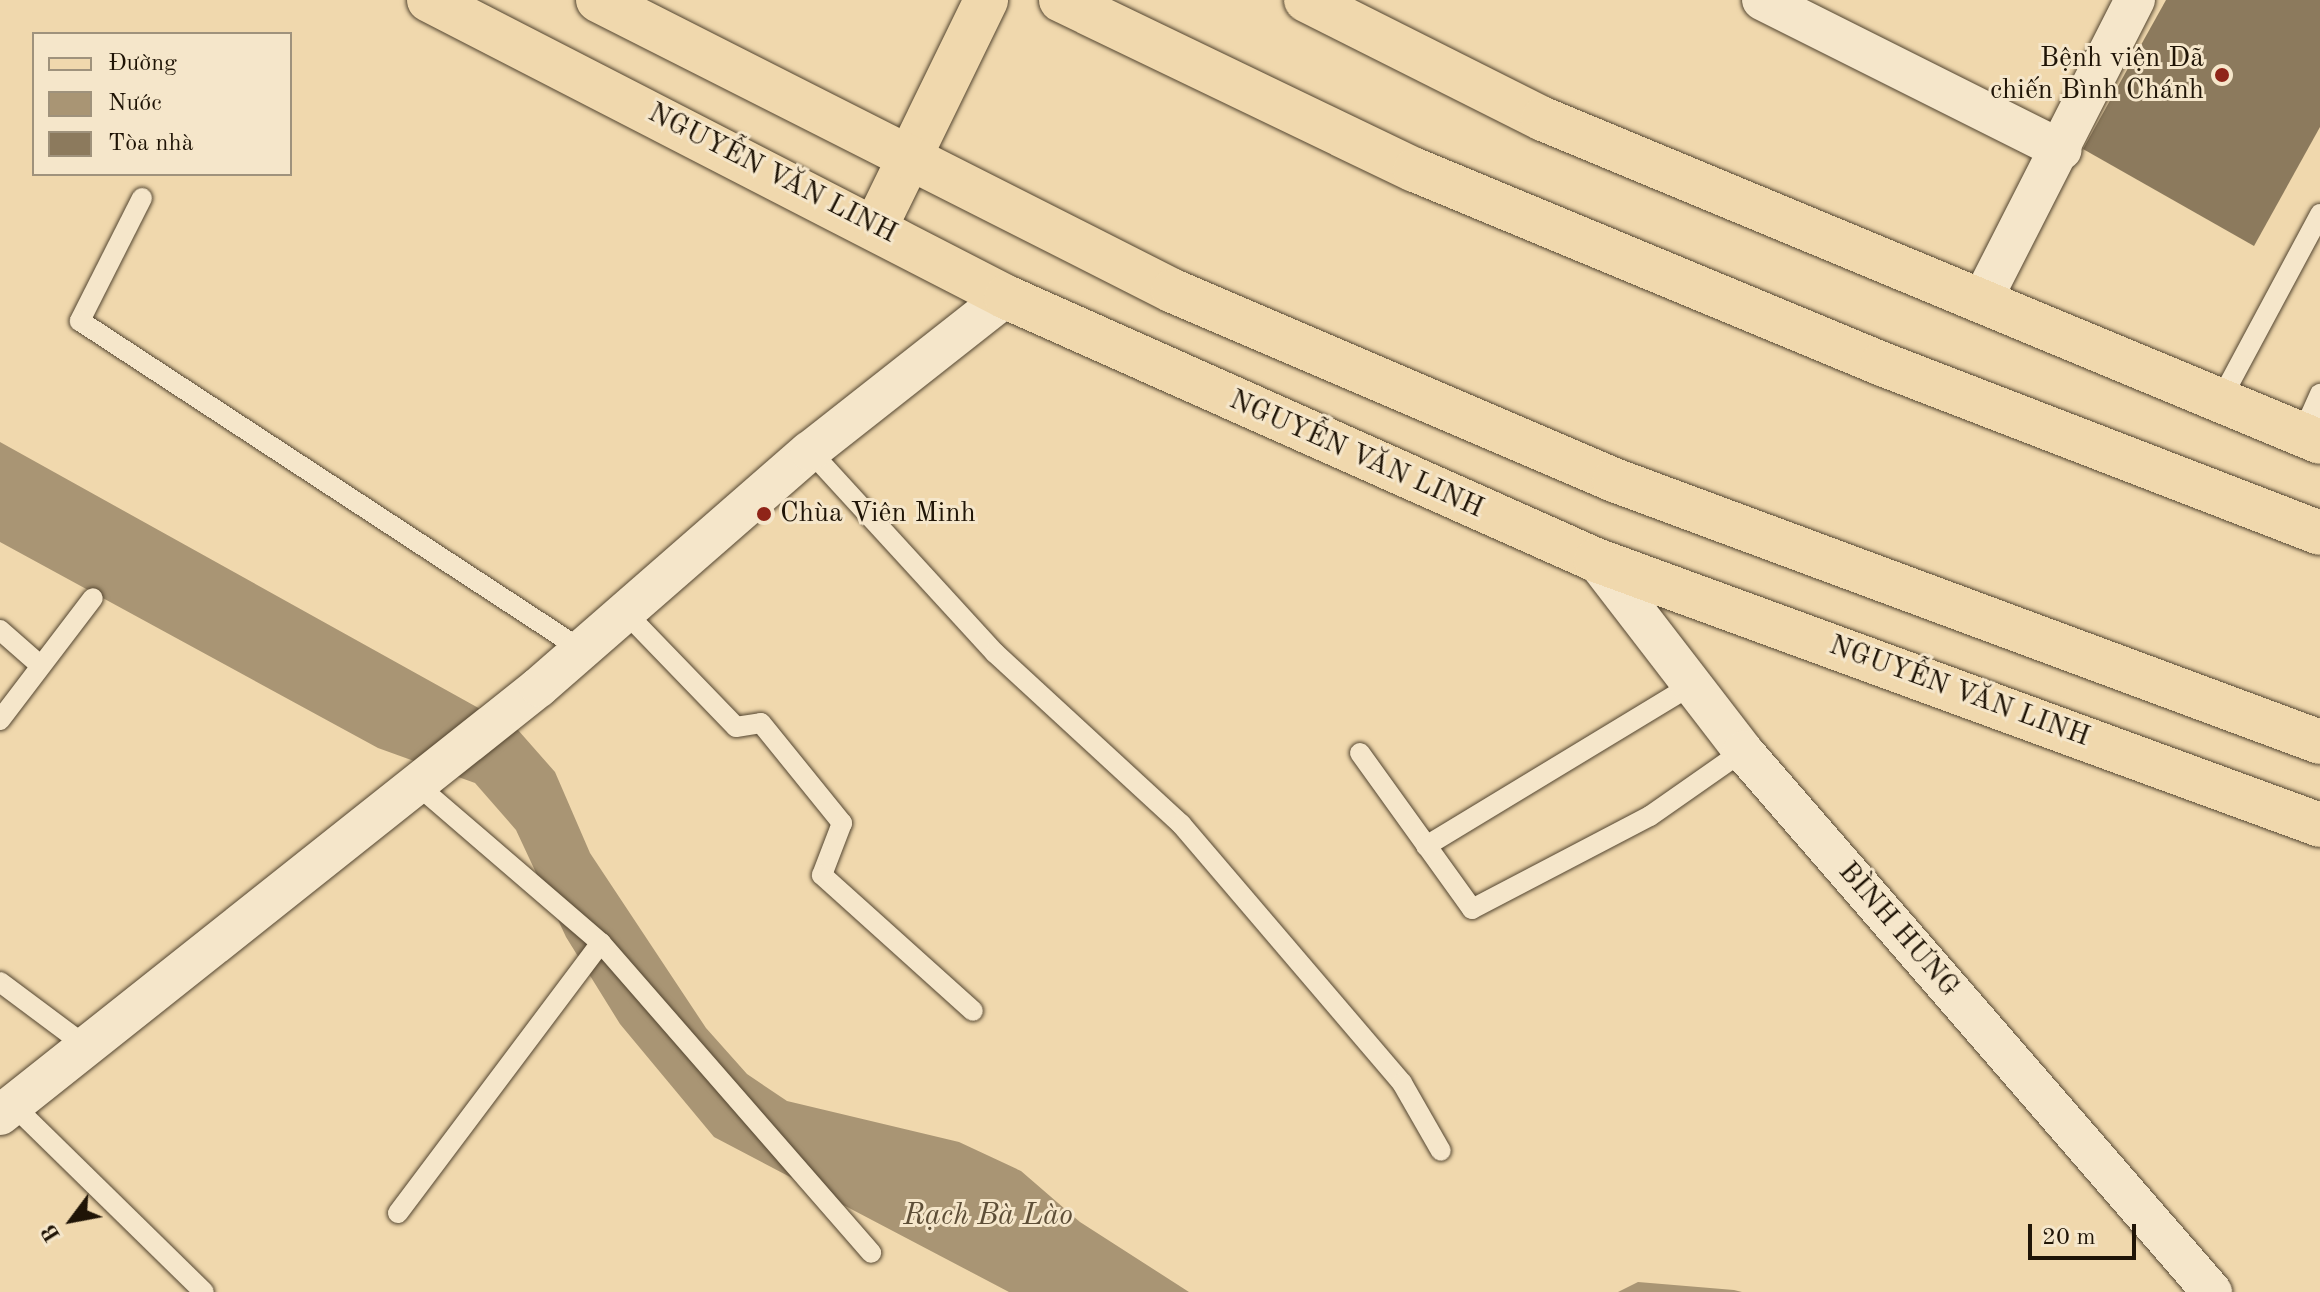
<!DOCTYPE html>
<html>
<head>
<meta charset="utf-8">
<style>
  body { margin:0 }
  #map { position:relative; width:2320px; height:1292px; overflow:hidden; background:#f0d8ad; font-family:"Old Standard TT",serif }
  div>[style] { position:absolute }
  .water>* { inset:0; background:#a99574 }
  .building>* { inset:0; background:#8c7a5d }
  .roads { filter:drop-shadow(0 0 2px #534530) drop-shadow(0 0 2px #534530) }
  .lane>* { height:20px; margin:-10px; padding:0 10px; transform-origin:10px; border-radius:10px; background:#f5e6ca }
  .street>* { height:40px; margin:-20px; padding:0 20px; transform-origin:20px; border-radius:20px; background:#f5e6ca }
  .primary>* { height:44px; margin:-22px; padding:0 22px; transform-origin:22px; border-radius:22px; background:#f0d8ad }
  .highway>* { height:44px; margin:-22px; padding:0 22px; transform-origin:22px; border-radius:22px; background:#f0d8ad }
  .dots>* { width:22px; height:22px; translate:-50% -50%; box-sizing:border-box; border:4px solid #f5e6ca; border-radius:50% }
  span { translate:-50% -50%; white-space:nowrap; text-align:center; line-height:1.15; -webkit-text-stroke:6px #f5e6ca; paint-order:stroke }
  .poi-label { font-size:28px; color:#1f1406 }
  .right { translate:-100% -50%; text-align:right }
  .left { translate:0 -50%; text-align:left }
  .street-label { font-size:28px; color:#1f1406 }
  .water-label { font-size:30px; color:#5d4e37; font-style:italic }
  .legend { position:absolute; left:32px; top:32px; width:260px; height:144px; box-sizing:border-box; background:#f5e6ca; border:2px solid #9f927c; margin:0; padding:10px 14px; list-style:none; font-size:24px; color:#1f1406 }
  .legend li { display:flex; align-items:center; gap:16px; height:40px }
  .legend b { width:40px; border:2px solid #9f927c }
  .north { position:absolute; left:32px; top:1180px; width:80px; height:80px; -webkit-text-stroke:6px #f5e6ca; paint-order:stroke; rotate:238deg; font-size:22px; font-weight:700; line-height:32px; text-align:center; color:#1f1406 }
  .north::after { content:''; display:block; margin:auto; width:28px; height:36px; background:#1f1406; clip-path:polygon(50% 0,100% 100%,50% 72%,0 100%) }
  .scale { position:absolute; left:2028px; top:1224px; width:108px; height:36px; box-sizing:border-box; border:4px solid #1f1406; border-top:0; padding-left:10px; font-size:24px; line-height:28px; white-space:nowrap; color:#1f1406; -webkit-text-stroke:6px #f5e6ca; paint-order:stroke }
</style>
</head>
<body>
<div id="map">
  <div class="water">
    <i style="clip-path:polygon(0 442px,518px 730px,555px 772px,590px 853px,706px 1028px,747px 1074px,787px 1101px,959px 1142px,1021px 1171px,1080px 1222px,1189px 1292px,1009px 1292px,714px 1137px,620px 1024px,566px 937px,516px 830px,475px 783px,378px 748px,0 542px)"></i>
    <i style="clip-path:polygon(1638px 1282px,1734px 1290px,1742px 1292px,1618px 1292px)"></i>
  </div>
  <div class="building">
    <i style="clip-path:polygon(2166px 0,2320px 0,2320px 127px,2254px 246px,2083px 149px)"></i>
  </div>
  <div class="roads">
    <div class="lane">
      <i style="left:142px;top:198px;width:138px;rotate:116.8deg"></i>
      <i style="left:80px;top:321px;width:600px;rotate:33.24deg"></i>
      <i style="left:2221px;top:399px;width:210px;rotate:-61.8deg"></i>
      <i style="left:2302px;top:434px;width:44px;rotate:-65.8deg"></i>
      <i style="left:810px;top:451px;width:274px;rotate:47.5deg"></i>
      <i style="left:995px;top:653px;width:253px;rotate:42.6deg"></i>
      <i style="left:1181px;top:824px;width:340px;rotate:49.5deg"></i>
      <i style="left:1402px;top:1083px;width:78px;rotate:60.2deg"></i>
      <i style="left:624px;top:611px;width:161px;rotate:46deg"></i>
      <i style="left:736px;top:727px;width:25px;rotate:-9deg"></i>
      <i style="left:761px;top:723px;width:129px;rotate:51deg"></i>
      <i style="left:842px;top:823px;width:56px;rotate:111deg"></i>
      <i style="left:822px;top:875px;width:203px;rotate:42deg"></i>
      <i style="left:0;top:630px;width:53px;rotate:41.2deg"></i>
      <i style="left:0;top:720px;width:153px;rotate:-52.7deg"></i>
      <i style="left:1360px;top:753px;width:192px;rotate:54.3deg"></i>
      <i style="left:1472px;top:909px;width:201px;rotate:-27.6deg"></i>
      <i style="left:1650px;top:816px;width:113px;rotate:-35deg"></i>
      <i style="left:1426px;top:846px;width:311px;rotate:-31.2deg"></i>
      <i style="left:601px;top:943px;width:411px;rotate:48.9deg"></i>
      <i style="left:0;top:982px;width:107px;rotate:36.7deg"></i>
      <i style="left:13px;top:1105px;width:267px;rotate:44.4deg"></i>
      <i style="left:398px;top:1213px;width:338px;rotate:-53.1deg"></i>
      <i style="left:601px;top:943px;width:243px;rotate:-139.3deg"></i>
    </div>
    <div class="street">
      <i style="left:1762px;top:0;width:335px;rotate:26.6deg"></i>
      <i style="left:1982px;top:300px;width:337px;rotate:-63deg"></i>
      <i style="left:1596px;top:560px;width:241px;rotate:52.4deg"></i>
      <i style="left:1743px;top:751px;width:716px;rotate:49.08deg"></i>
      <i style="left:0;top:1115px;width:688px;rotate:-38.45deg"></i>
      <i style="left:539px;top:687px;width:359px;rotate:-41.1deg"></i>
      <i style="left:810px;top:451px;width:249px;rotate:-38.2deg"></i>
    </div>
    <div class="primary">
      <i style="left:429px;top:0;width:649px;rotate:27.24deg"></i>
      <i style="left:1006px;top:297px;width:646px;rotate:24.03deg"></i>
      <i style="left:1596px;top:560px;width:771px;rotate:20.1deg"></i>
      <i style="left:1306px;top:0;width:265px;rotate:26.7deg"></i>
      <i style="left:1543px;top:119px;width:841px;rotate:22.57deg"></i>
      <i style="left:876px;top:226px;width:251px;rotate:-64deg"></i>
    </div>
    <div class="highway">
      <i style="left:598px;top:0;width:644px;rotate:26.84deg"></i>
      <i style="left:1173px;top:291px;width:480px;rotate:23.2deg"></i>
      <i style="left:1614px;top:480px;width:753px;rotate:20.36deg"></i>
      <i style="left:1061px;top:0;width:393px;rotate:25.7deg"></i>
      <i style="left:1415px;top:170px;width:506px;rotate:22.56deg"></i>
      <i style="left:1882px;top:364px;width:469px;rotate:21.1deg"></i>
    </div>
  </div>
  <div class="dots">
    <i style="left:2222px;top:75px;background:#8f2418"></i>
    <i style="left:764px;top:514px;background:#8f2418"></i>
  </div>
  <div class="poi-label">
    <span class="right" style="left:2204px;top:75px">Bệnh viện Dã<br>chiến Bình Chánh</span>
    <span class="left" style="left:780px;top:514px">Chùa Viên Minh</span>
  </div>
  <div class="street-label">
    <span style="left:772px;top:174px;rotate:27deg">NGUYỄN VĂN LINH</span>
    <span style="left:1356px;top:455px;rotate:24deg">NGUYỄN VĂN LINH</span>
    <span style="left:1959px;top:692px;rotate:20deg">NGUYỄN VĂN LINH</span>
    <span style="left:1898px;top:930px;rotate:49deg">BÌNH HƯNG</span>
  </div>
  <div class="water-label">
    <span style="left:988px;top:1216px">Rạch Bà Lào</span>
  </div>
  <ul class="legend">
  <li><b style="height:10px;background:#f0d8ad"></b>Đường</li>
  <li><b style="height:22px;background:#a99574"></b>Nước</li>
  <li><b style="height:22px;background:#8c7a5d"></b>Tòa nhà</li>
  </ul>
  <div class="north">B</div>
  <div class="scale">20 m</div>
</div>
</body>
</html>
